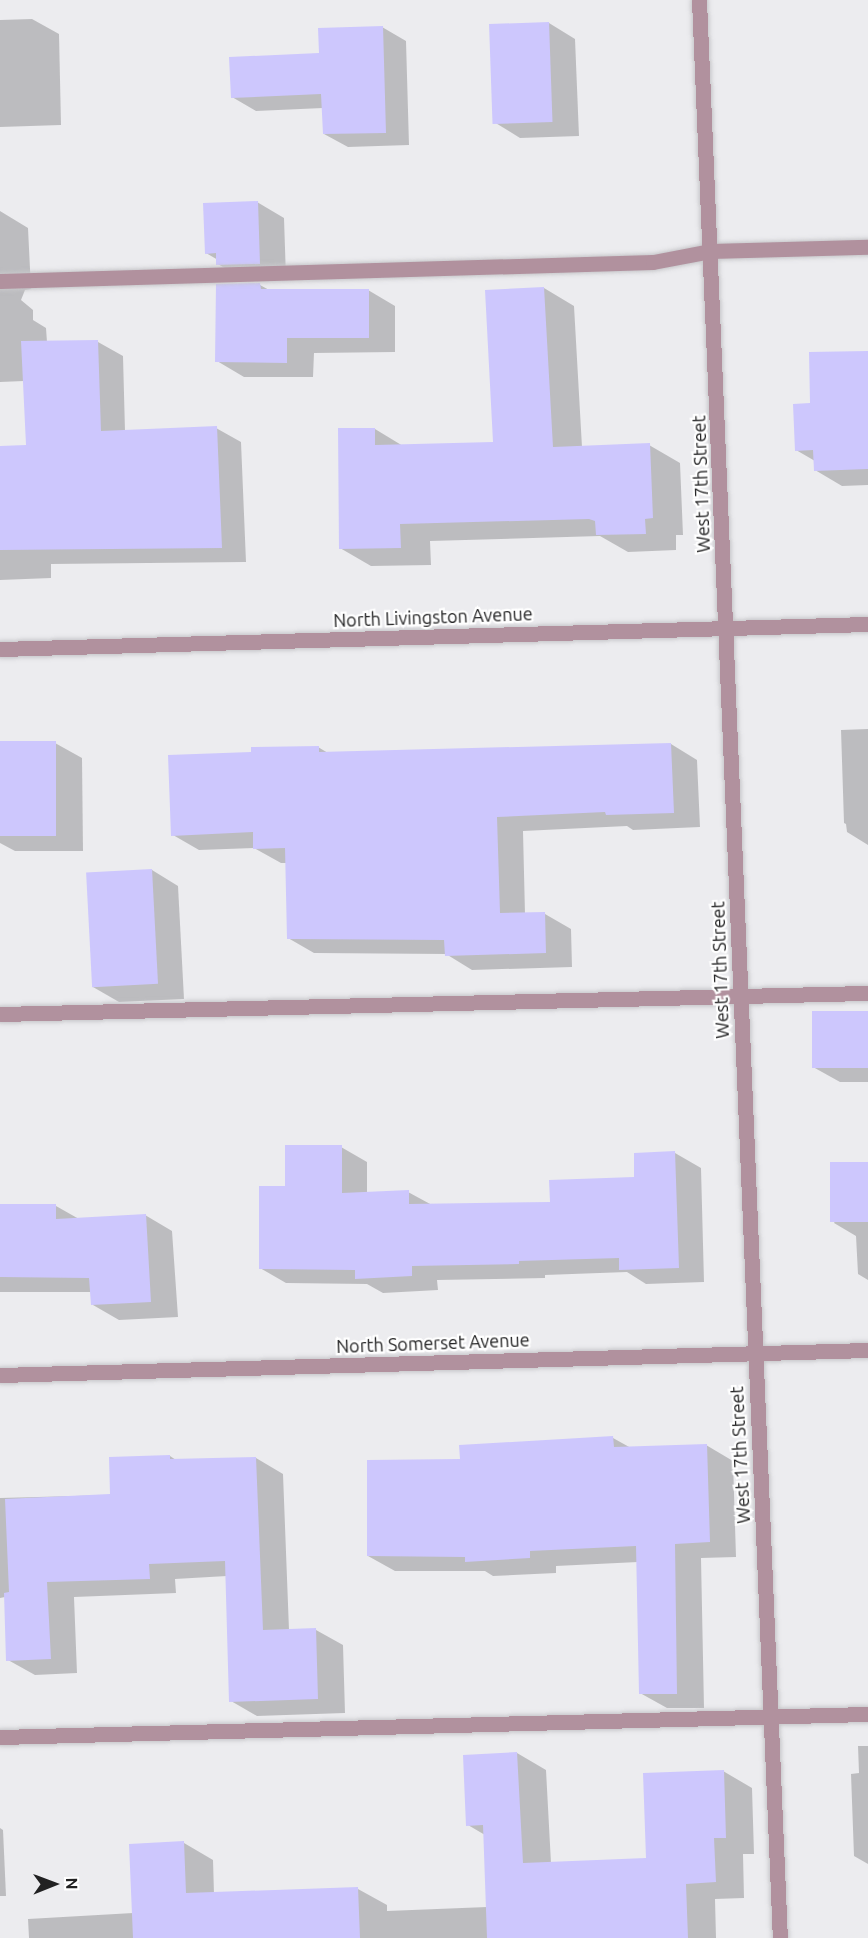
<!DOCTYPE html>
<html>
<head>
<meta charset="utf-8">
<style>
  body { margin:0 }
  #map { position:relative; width:868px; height:1938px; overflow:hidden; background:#ececef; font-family:Ubuntu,sans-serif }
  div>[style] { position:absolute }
  .shadow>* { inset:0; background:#0003 }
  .building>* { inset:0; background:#cdc7fd; transform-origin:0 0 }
  .roads { filter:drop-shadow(0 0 2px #c7c7ca) drop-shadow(0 0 2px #c7c7ca) }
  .service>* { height:15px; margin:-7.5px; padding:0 7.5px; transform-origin:7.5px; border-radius:7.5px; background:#b1919e }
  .minor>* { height:15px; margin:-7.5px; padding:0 7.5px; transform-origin:7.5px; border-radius:7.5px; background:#b1919e }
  span { translate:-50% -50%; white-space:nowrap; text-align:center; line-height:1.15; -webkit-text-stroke:4.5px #fff; paint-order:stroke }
  .street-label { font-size:18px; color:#212122 }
  .north { position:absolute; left:24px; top:1854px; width:60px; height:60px; -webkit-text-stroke:4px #fff; paint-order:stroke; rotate:89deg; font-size:16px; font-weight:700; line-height:24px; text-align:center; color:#212122 }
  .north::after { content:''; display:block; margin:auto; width:21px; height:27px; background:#212122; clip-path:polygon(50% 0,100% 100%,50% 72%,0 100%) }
</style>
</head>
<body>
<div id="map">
  <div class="shadow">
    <i style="clip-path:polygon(32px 19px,59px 34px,61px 125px,0 127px,0 20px)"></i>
    <i style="clip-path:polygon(549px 23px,575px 39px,579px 136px,520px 138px,494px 122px)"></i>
    <i style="clip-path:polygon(382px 27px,406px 41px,409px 145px,348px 147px,324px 134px,323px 108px,256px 111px,232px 97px)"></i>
    <i style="clip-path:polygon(257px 202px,284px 218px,286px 278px,244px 280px,218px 264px,218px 260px,206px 253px)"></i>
    <i style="clip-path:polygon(0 211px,28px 228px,31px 289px,25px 290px,21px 300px,33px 310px,33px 320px,46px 328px,47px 342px,98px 342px,123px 356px,125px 431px,216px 428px,241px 442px,246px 562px,51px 564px,51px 578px,0 580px,0 447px,27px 446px,24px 381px,0 382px)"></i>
    <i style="clip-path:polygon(260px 285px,271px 291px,368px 290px,395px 306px,395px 352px,314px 353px,313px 377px,244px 377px,217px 361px)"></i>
    <i style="clip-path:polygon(544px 288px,574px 306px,582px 447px,649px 445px,680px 463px,683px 535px,676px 535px,676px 550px,628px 552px,600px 536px,430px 541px,431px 565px,371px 566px,340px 548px,375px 429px,403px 446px,494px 444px)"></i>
    <i style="clip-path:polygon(868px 352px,868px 485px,842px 486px,815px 470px,815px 461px,796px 450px,812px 405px)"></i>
    <i style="clip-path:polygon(868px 729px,868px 845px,847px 832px,846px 824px,844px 823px,841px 730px)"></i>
    <i style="clip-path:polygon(0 743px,55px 743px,82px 758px,83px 851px,15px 851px,0 843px)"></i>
    <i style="clip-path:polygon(671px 744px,697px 760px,700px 827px,633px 830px,627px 826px,523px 831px,525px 914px,545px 914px,571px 929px,572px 967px,472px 970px,446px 954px,314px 953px,288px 938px,287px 863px,281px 863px,254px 848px,199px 850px,173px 835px,253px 753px,318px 747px,328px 753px)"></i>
    <i style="clip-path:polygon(152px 870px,178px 886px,184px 999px,119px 1002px,93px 987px)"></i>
    <i style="clip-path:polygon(868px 1012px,868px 1082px,840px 1082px,813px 1067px)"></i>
    <i style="clip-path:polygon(341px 1147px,367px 1162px,367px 1194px,408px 1192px,432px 1205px,551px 1203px,636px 1178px,675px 1153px,701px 1168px,704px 1282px,646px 1284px,627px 1272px,545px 1275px,545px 1278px,437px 1280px,438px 1290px,383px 1293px,367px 1284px,286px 1283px,260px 1268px,286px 1188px)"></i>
    <i style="clip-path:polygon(868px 1164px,868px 1280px,858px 1274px,856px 1236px,834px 1223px)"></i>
    <i style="clip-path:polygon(56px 1206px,79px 1219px,145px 1215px,172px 1231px,178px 1317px,119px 1320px,93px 1305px,92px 1292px,0 1292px,0 1310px,0 1207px)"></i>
    <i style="clip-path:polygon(613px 1438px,631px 1448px,706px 1445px,733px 1461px,736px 1557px,701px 1558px,704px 1708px,667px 1708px,640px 1693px,638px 1562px,556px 1566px,556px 1573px,493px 1576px,485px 1571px,395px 1571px,368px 1556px,461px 1461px)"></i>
    <i style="clip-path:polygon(170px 1456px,176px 1460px,256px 1458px,283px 1474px,289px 1630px,316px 1630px,343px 1645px,345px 1713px,257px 1716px,231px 1701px,227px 1576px,175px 1579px,176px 1593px,74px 1597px,77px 1673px,35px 1675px,8px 1660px,5px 1597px,0 1598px,0 1498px,112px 1495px)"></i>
    <i style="clip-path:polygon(858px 1746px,868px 1746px,868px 1864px,854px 1856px,851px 1774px,859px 1773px)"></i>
    <i style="clip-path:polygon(517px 1753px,546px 1770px,551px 1863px,648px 1859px,723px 1771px,752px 1788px,754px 1854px,743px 1854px,744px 1898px,715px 1899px,716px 1938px,29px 1938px,28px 1919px,133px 1913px,184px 1843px,213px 1860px,214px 1894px,358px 1889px,387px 1905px,387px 1911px,487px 1907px,485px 1835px,468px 1825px)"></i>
    <i style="clip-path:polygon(0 1828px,3px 1830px,6px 1896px,0 1896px)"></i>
  </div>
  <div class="building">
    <i style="left:549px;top:22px;width:100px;height:60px;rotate:88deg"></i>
    <i style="clip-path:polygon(383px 26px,386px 133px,323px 134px,321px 94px,231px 98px,229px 57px,319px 53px,318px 28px)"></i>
    <i style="clip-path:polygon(258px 201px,260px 264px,216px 265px,216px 253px,205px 254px,203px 203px)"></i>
    <i style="clip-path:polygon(260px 283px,261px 289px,369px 289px,369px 338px,287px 338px,287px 363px,215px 362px,216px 284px)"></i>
    <i style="clip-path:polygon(544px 287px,553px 447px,650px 443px,653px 518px,645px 519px,646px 534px,596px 535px,595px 521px,589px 519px,400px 524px,401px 548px,339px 549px,338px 428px,375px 428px,375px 445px,493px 442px,485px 290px)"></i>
    <i style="clip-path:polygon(98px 340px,101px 431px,217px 426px,222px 548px,0 550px,0 446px,26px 445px,21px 341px)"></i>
    <i style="clip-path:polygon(868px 351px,868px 469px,814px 471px,813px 450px,795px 451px,793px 404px,810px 403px,809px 352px)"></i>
    <i style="left:56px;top:741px;width:95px;height:56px;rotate:90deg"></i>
    <i style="clip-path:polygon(671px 743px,674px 813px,606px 815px,605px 812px,497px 817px,500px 913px,545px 912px,546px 953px,445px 956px,444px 940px,287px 939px,285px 848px,253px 849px,253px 832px,171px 836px,168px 755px,251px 752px,251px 747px,319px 746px,319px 752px)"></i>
    <i style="left:152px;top:869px;width:115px;height:66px;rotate:87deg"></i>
    <i style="left:812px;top:1011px;width:56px;height:57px"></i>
    <i style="clip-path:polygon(285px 1145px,342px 1145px,342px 1193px,409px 1190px,409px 1204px,550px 1202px,549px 1180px,634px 1177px,634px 1153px,675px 1151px,679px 1268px,619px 1270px,619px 1258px,519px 1261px,519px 1264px,412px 1266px,412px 1276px,355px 1279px,355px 1270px,259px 1269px,259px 1186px,285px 1186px)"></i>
    <i style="left:868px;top:1162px;width:60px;height:38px;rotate:90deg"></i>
    <i style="clip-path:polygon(0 1204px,56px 1204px,56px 1219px,146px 1214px,151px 1302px,91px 1305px,89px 1278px,0 1277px)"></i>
    <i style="clip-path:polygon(613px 1436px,614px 1447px,707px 1444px,710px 1542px,675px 1544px,677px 1694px,639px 1694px,636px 1546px,530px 1551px,530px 1558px,465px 1562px,465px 1557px,367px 1556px,367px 1460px,460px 1459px,459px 1445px)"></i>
    <i style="clip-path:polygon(170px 1455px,170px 1459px,256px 1457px,263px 1630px,316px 1628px,318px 1699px,229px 1702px,225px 1561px,149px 1564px,150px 1579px,47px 1582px,51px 1659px,6px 1661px,4px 1593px,9px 1592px,5px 1499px,110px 1494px,109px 1457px)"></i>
    <i style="clip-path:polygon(517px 1752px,523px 1863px,646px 1858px,643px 1773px,724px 1770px,726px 1838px,714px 1838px,716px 1882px,686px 1884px,688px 1938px,487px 1938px,483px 1825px,466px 1826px,463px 1755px)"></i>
    <i style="clip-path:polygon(184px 1841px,186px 1893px,358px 1887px,360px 1938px,133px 1938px,129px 1844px)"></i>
  </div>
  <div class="roads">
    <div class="service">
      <i style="left:0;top:281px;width:653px;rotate:-1.67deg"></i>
      <i style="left:653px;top:262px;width:58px;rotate:-10.9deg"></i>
      <i style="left:710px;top:251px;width:158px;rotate:-1.5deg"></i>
      <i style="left:0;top:1014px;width:868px;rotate:-1.39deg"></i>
      <i style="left:0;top:1737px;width:868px;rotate:-1.52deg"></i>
    </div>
    <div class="minor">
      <i style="left:699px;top:0;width:1940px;rotate:87.61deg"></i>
      <i style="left:0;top:649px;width:868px;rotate:-1.65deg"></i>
      <i style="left:0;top:1375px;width:868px;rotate:-1.65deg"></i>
    </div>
  </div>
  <div class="street-label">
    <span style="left:701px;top:484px;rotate:-92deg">West 17th Street</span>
    <span style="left:433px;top:617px;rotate:-2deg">North Livingston Avenue</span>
    <span style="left:720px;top:970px;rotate:-92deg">West 17th Street</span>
    <span style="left:433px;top:1343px;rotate:-2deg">North Somerset Avenue</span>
    <span style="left:740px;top:1455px;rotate:-93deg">West 17th Street</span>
  </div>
  <div class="north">N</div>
</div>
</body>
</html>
